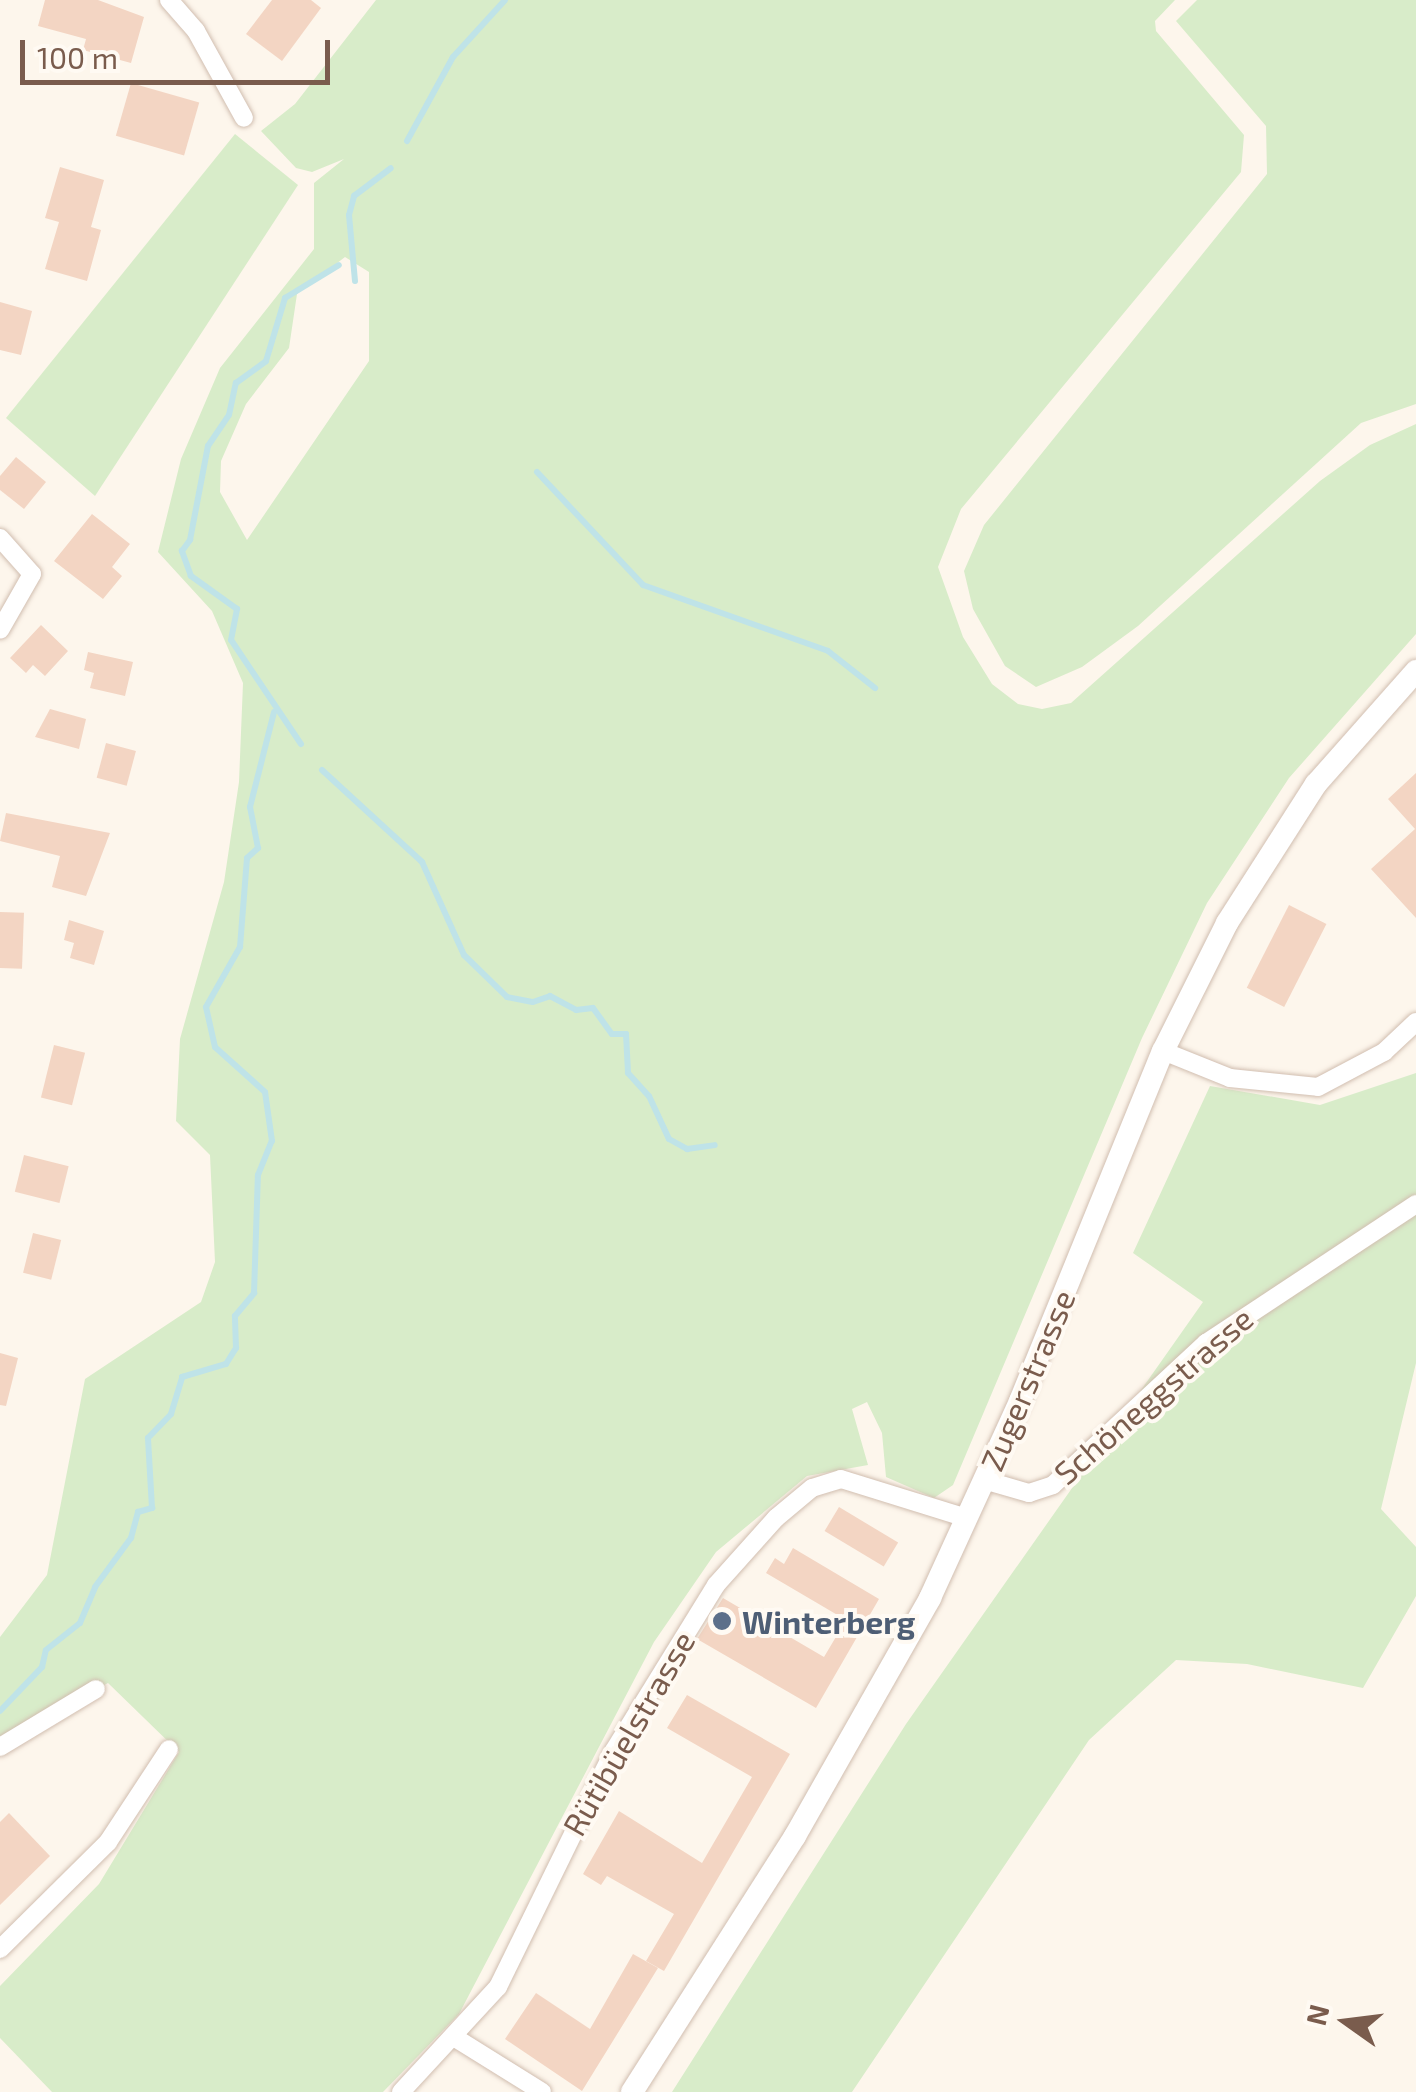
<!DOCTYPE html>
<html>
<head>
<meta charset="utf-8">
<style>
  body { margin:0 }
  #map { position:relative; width:1416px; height:2092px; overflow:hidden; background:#fdf6ec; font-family:"Exo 2",sans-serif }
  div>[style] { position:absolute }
  .green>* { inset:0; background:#d8ecc9 }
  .stream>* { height:6px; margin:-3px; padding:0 3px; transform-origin:3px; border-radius:3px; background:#bfe3e8 }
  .building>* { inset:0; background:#f3d5c3; transform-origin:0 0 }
  .roads { filter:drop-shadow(0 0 2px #d1beb0) drop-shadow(0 0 2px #d1beb0) }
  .street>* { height:18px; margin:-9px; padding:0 9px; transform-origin:9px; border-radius:9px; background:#fff }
  .secondary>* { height:22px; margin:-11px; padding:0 11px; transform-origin:11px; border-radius:11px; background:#fff }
  .dots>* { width:28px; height:28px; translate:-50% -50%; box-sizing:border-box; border:5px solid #fffaf3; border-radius:50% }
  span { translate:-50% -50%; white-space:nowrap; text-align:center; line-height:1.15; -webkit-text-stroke:8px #fffaf3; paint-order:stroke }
  .street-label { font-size:32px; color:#7a5c4d }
  .service-label { font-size:32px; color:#4e5e75; font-weight:700 }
  .left { translate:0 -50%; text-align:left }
  .north { position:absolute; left:1296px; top:1972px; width:100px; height:100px; -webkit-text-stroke:8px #fffaf3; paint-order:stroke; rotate:284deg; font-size:28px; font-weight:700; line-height:40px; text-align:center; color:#7a5c4d }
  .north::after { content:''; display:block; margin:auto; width:35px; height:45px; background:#7a5c4d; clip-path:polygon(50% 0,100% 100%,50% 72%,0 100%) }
  .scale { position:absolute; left:20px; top:40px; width:310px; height:45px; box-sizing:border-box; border:5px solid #7a5c4d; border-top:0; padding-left:12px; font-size:30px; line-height:35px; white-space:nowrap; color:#7a5c4d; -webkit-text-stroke:8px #fffaf3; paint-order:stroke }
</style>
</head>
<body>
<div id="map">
  <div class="green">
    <i style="clip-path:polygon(evenodd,376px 0,1175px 0,1155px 21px,1156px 31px,1244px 135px,1241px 172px,961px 509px,938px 567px,963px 637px,992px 684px,1018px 704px,1042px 709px,1071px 703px,1320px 481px,1370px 445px,1416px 424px,1416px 634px,1289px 778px,1207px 903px,1142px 1038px,953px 1485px,934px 1498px,886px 1477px,882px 1433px,867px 1402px,852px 1409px,868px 1465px,807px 1476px,716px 1552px,654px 1642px,459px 2014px,383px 2092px,52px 2092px,0 2038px,0 1986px,99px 1884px,179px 1752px,108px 1683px,0 1740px,0 1637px,47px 1575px,85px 1379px,201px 1302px,215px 1262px,210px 1155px,176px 1121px,180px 1039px,224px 882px,239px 782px,243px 683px,212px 611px,158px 552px,181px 459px,220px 368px,314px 249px,314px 183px,344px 159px,312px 172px,296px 168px,261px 131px,295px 104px,376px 0,345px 257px,369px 272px,369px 361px,247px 540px,220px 492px,221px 461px,246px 404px,289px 348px,297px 294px,345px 257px)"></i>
    <i style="clip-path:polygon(1197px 0,1416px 0,1416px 404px,1361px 423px,1138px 626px,1082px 667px,1036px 687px,1005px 666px,973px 609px,964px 571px,984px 525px,1267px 174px,1266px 126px,1176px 21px)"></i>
    <i style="clip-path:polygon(235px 134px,298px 185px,95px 496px,6px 418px)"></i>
    <i style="clip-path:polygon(1416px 1073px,1416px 1363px,1381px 1509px,1416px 1547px,1416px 1596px,1363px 1688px,1247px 1664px,1176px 1660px,1089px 1740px,852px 2092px,672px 2092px,906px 1724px,1203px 1302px,1133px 1253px,1210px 1086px,1320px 1105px)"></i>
  </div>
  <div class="stream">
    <i style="left:407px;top:141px;width:96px;rotate:-61.3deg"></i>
    <i style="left:453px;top:57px;width:77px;rotate:-47.6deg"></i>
    <i style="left:355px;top:281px;width:66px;rotate:-95.2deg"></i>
    <i style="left:349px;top:215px;width:20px;rotate:-75deg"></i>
    <i style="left:354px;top:196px;width:46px;rotate:-37.1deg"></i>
    <i style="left:537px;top:472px;width:155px;rotate:46.8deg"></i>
    <i style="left:643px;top:585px;width:196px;rotate:19.6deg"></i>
    <i style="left:828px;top:651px;width:60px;rotate:38.2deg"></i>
    <i style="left:301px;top:744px;width:125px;rotate:-123.9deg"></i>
    <i style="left:231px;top:640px;width:32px;rotate:-79deg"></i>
    <i style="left:237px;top:609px;width:57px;rotate:-144.3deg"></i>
    <i style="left:191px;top:576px;width:27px;rotate:-110deg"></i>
    <i style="left:182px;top:551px;width:14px;rotate:-54deg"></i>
    <i style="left:190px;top:540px;width:96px;rotate:-79.2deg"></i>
    <i style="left:208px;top:446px;width:37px;rotate:-56deg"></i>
    <i style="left:229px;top:415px;width:33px;rotate:-78deg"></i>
    <i style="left:236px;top:383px;width:37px;rotate:-36deg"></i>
    <i style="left:266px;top:361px;width:66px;rotate:-73.2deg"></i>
    <i style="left:285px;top:298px;width:63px;rotate:-31.4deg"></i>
    <i style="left:322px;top:770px;width:136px;rotate:42.6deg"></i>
    <i style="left:422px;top:862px;width:102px;rotate:65.7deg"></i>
    <i style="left:464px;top:955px;width:60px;rotate:44.3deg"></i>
    <i style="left:507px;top:997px;width:26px;rotate:11deg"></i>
    <i style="left:533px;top:1002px;width:18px;rotate:-19deg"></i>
    <i style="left:550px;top:996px;width:30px;rotate:28deg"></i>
    <i style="left:576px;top:1010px;width:17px;rotate:-7deg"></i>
    <i style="left:593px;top:1008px;width:32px;rotate:54deg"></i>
    <i style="left:612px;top:1034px;width:14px"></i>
    <i style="left:626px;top:1034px;width:39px;rotate:87deg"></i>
    <i style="left:628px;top:1073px;width:31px;rotate:48deg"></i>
    <i style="left:649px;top:1096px;width:47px;rotate:65.1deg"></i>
    <i style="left:669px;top:1139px;width:21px;rotate:29deg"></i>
    <i style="left:687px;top:1149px;width:28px;rotate:-8deg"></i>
    <i style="left:0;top:1711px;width:61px;rotate:-46.3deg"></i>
    <i style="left:42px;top:1667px;width:17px;rotate:-77deg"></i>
    <i style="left:46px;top:1650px;width:43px;rotate:-38.5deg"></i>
    <i style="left:80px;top:1623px;width:39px;rotate:-67deg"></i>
    <i style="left:95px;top:1587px;width:61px;rotate:-53.7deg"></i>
    <i style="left:131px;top:1538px;width:27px;rotate:-75deg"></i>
    <i style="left:138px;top:1512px;width:15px;rotate:-16deg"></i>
    <i style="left:152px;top:1508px;width:70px;rotate:-93.3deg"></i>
    <i style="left:148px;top:1438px;width:33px;rotate:-46deg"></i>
    <i style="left:171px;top:1414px;width:39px;rotate:-73deg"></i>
    <i style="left:182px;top:1377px;width:46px;rotate:-16.5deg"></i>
    <i style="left:226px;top:1364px;width:19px;rotate:-58deg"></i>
    <i style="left:236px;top:1348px;width:32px;rotate:-92deg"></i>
    <i style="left:235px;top:1316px;width:30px;rotate:-50deg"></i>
    <i style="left:254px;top:1293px;width:118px;rotate:-88.1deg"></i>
    <i style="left:258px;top:1175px;width:37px;rotate:-68deg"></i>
    <i style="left:272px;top:1141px;width:49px;rotate:-98.1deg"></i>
    <i style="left:265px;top:1092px;width:67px;rotate:-138deg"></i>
    <i style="left:215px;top:1047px;width:41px;rotate:-102.7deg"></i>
    <i style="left:206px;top:1007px;width:69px;rotate:-60.5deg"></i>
    <i style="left:240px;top:947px;width:89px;rotate:-85.5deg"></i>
    <i style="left:247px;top:858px;width:15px;rotate:-42deg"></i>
    <i style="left:258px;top:848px;width:42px;rotate:-101deg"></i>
    <i style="left:250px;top:807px;width:98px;rotate:-75.8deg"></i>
  </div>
  <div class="building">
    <i style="clip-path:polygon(45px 0,98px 0,144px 17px,131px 63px,83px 50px,86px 39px,38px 26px)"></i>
    <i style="clip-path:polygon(272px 0,311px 0,321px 8px,282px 61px,246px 34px)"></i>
    <i style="left:131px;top:83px;width:71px;height:55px;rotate:16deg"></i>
    <i style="clip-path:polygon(60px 167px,104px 180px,91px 227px,101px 230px,87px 281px,45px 269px,59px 222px,45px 218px)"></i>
    <i style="clip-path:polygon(0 302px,32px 311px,21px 355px,0 350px)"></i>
    <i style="clip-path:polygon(16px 457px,46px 482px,24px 509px,0 490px,0 476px)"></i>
    <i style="clip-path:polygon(92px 514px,130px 544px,112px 567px,122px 576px,103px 599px,54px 561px)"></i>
    <i style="clip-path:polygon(41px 625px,68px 651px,45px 676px,33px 665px,26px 673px,10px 658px)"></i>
    <i style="clip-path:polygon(88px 652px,133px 662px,125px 696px,90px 688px,94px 673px,84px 670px)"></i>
    <i style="clip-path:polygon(50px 709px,86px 719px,79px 749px,35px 737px)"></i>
    <i style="left:106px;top:743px;width:31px;height:36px;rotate:15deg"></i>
    <i style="clip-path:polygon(1416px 773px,1416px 918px,1371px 869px,1415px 829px,1388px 799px)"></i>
    <i style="clip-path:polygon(6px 813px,110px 833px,86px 896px,52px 887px,60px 856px,0 841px)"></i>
    <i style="left:1289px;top:905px;width:42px;height:93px;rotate:27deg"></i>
    <i style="left:0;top:912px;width:24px;height:56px;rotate:2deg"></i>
    <i style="clip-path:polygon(69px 920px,104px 931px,94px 965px,70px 958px,74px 943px,64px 940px)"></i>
    <i style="left:54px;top:1045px;width:32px;height:54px;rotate:14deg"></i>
    <i style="left:24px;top:1155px;width:46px;height:38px;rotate:14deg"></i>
    <i style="left:33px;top:1233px;width:29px;height:41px;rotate:14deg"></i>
    <i style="clip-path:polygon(0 1353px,18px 1358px,6px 1406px,0 1405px)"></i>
    <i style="left:839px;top:1507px;width:69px;height:28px;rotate:31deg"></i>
    <i style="clip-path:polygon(793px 1548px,879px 1599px,816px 1708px,697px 1639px,723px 1598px,824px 1657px,846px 1620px,766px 1573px,775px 1558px,784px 1564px)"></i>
    <i style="clip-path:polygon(687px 1695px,790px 1754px,664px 1971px,646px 1961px,674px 1914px,607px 1876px,601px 1885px,583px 1874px,619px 1811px,702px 1863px,752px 1777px,667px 1728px)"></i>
    <i style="clip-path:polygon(9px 1813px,50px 1856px,0 1905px,0 1822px)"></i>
    <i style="clip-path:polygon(633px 1954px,658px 1968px,582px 2091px,505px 2039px,536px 1993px,590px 2029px)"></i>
  </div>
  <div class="roads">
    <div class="street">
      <i style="left:169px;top:0;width:41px;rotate:48.9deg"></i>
      <i style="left:196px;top:31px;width:99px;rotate:61.1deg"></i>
      <i style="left:0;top:538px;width:48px;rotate:48.4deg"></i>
      <i style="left:32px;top:574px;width:64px;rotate:119.7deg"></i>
      <i style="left:1163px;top:1051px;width:72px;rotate:21.9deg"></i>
      <i style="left:1230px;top:1078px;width:88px;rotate:5.8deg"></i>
      <i style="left:1318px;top:1087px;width:75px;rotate:-27.9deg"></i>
      <i style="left:1384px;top:1052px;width:44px;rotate:-43.2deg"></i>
      <i style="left:984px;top:1480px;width:47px;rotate:16.1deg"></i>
      <i style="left:1029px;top:1493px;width:25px;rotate:-18deg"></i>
      <i style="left:1053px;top:1485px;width:209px;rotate:-42.9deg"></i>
      <i style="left:1206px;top:1343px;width:252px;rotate:-33.5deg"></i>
      <i style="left:0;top:1747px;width:112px;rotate:-31.1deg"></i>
      <i style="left:0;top:1949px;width:152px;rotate:-44.7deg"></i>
      <i style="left:108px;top:1842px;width:111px;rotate:-56.7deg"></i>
      <i style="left:457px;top:2039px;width:100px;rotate:31.9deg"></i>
      <i style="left:401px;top:2092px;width:143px;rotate:-47.3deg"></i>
      <i style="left:498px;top:1987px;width:262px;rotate:-63.9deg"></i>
      <i style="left:613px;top:1752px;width:196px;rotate:-58.3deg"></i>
      <i style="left:716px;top:1585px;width:90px;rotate:-48.2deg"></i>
      <i style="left:776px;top:1518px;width:47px;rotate:-39.8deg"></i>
      <i style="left:812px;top:1488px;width:30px;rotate:-17deg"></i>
      <i style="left:841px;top:1479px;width:132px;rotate:17.2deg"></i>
    </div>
    <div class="secondary">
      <i style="left:632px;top:2092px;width:303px;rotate:-57.5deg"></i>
      <i style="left:795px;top:1836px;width:274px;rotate:-60.4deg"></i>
      <i style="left:930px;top:1598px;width:217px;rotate:-65.4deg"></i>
      <i style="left:1020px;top:1401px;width:378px;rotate:-67.8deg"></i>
      <i style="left:1163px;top:1051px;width:143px;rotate:-63.4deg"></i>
      <i style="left:1227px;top:923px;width:165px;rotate:-57.4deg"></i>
      <i style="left:1316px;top:784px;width:151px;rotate:-48.5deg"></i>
    </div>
  </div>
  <div class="dots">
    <i style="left:722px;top:1621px;background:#5c6f8a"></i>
  </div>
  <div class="street-label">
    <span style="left:1027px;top:1380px;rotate:-67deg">Zugerstrasse</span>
    <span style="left:1153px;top:1395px;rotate:-41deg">Schöneggstrasse</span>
    <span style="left:628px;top:1733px;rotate:-60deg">Rütibüelstrasse</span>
  </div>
  <div class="service-label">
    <span class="left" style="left:742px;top:1621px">Winterberg</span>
  </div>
  <div class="north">N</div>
  <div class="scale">100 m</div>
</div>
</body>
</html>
